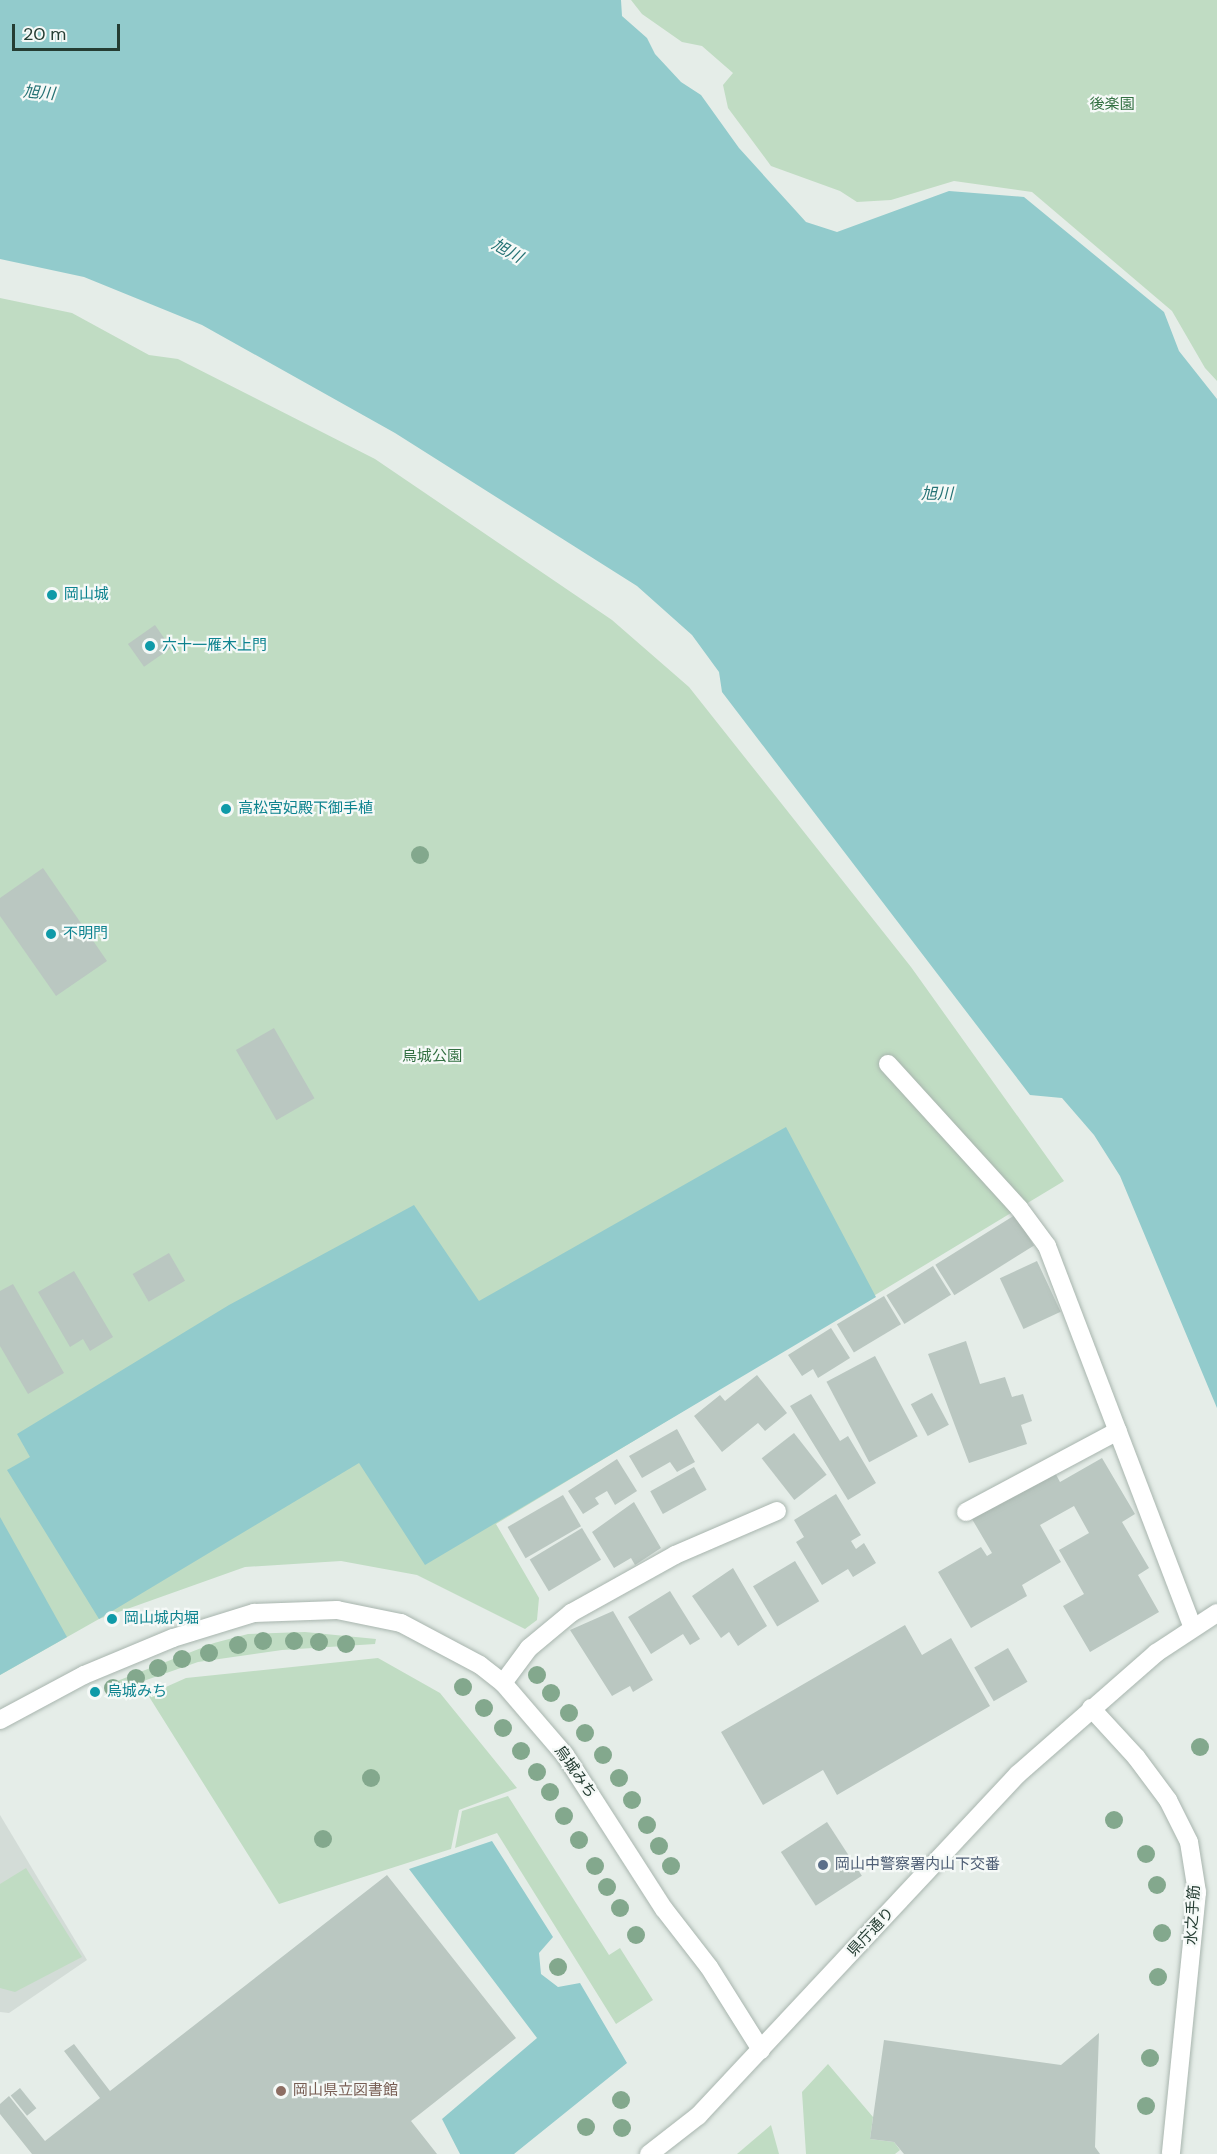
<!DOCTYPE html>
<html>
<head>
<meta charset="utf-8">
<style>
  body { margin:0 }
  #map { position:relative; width:1217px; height:2154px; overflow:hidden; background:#e5ede8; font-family:"DM Sans","Noto Sans JP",sans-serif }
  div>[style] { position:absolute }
  .built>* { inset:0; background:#d3dcd7 }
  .green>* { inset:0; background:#c0dcc3 }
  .water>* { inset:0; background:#92cbcc }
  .building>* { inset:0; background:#bac7c1; transform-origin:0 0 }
  .roads { filter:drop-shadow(0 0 2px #a8b5ae) drop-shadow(0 0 2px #a8b5ae) }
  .minor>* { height:18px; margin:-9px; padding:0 9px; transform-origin:9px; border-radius:9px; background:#fff }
  .trees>* { width:18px; height:18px; margin:-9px; border-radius:50%; background:#83a88d }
  .dots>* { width:16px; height:16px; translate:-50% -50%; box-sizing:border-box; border:3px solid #f5f9f7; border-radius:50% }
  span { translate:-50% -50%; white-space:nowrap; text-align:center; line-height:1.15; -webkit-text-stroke:4.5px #f5f9f7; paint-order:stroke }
  .park-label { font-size:15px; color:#337042 }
  .culture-label { font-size:15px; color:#0d838f }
  .left { translate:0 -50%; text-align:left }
  .street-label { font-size:15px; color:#253d33 }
  .service-label { font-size:15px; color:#4e5e75 }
  .education-label { font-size:15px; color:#785e54 }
  .water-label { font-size:16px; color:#257274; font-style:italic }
  .scale { position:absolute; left:12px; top:24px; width:108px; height:27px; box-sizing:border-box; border:3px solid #253d33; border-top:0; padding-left:8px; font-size:18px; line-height:21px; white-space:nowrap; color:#253d33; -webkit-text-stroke:4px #f5f9f7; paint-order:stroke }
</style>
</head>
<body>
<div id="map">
  <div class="built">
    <i style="clip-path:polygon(0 1815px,87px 1960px,9px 2013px,0 2012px)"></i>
  </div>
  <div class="green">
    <i style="clip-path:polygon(631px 0,1217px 0,1217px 381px,1205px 368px,1172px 311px,1032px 192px,954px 181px,891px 200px,857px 202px,840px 191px,771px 166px,728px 108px,723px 85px,733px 73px,702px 46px,682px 42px,642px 14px)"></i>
    <i style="clip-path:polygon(0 298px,72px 313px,149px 355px,178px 359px,375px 459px,612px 620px,689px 687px,911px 967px,1064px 1181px,496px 1524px,539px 1598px,537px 1620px,525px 1629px,417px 1575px,341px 1561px,245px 1567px,99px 1619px,0 1675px)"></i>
    <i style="clip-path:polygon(305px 1632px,376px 1639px,375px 1644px,282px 1650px,198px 1662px,109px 1693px,107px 1685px,214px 1643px,248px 1634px)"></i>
    <i style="clip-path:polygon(378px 1658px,440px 1693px,517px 1788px,459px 1810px,451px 1849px,279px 1904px,148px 1695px,186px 1678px)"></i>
    <i style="clip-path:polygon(508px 1796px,609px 1955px,620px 1948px,653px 2000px,616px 2024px,497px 1833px,455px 1848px,462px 1811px)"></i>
    <i style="clip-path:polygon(26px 1868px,82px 1957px,15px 1992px,0 1988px,0 1884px)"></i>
    <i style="clip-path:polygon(828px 2064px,873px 2117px,870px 2139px,894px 2142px,900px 2150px,895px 2154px,806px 2154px,802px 2092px)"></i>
    <i style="clip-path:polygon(771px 2125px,779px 2154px,737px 2154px)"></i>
  </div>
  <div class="water">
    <i style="clip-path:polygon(0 0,621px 0,622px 16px,647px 38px,655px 54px,681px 82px,701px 95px,739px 148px,806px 222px,837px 232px,949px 191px,1024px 197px,1164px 312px,1179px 351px,1217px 399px,1217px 1408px,1120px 1176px,1094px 1135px,1062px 1098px,1030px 1095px,722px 692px,719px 672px,692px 635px,637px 586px,395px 433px,202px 325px,84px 277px,0 259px)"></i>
    <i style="clip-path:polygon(786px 1127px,876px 1297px,425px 1565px,359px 1463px,99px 1619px,7px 1470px,30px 1457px,17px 1434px,229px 1305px,414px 1205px,479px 1301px)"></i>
    <i style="clip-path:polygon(0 1517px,67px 1637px,0 1675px)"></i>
    <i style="clip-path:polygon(492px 1841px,553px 1937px,539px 1953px,541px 1974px,558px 1987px,580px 1983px,627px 2063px,514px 2154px,460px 2154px,442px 2119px,537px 2038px,409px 1869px)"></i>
  </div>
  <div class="building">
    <i style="left:155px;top:625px;width:28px;height:33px;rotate:55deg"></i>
    <i style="clip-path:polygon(43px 868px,107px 961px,56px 996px,0 916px,0 898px)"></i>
    <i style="left:274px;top:1028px;width:81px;height:44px;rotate:60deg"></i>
    <i style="left:1015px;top:1215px;width:36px;height:94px;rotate:58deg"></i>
    <i style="left:169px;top:1253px;width:32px;height:42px;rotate:60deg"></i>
    <i style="left:1037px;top:1261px;width:56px;height:41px;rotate:65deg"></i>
    <i style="left:933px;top:1266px;width:34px;height:55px;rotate:58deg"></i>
    <i style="clip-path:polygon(74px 1271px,113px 1337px,90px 1351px,83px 1339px,70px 1347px,38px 1292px)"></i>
    <i style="clip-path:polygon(13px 1284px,64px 1373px,28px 1394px,0 1346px,0 1291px)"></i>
    <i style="left:884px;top:1296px;width:33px;height:55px;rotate:59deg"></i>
    <i style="clip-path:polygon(831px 1328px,850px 1358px,818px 1378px,813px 1369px,802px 1376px,788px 1355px)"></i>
    <i style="clip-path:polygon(966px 1341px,980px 1384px,1005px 1377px,1012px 1397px,1023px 1394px,1032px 1421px,1021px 1425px,1027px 1444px,969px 1463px,928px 1354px)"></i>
    <i style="left:875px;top:1356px;width:91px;height:55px;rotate:62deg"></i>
    <i style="clip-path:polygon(757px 1375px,787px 1413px,765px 1431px,758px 1423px,722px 1452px,694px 1416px,720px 1395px,725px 1401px)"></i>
    <i style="left:932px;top:1393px;width:36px;height:24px;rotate:62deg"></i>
    <i style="clip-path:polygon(811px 1394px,840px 1441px,848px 1436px,876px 1483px,848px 1500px,790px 1406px)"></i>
    <i style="clip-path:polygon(677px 1429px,695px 1462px,677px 1472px,670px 1462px,642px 1478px,629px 1456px)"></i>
    <i style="left:794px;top:1433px;width:53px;height:41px;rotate:52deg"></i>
    <i style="clip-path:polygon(1102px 1458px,1135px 1514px,1122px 1522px,1149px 1568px,1138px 1575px,1159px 1612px,1090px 1652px,1063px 1606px,1084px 1594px,1059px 1550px,1089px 1533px,1074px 1506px,1040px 1525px,1061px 1562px,1022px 1585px,1027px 1596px,971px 1628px,938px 1572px,981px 1547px,987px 1556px,992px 1553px,972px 1519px,1054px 1471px,1060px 1482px)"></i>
    <i style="clip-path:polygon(617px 1459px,637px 1491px,615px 1505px,607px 1491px,595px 1498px,599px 1504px,583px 1514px,568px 1491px)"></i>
    <i style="left:694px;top:1467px;width:26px;height:50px;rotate:61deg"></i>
    <i style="clip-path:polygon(836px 1494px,861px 1535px,851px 1541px,856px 1549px,864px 1543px,876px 1563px,853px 1577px,848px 1569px,822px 1585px,796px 1542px,804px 1537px,794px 1520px)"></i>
    <i style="left:563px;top:1495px;width:36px;height:64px;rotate:60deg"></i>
    <i style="clip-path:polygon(634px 1502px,661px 1548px,635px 1565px,631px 1558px,614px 1568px,592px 1532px)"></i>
    <i style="left:582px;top:1528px;width:37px;height:61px;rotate:59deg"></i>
    <i style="left:795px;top:1561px;width:47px;height:49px;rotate:59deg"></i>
    <i style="clip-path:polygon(733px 1568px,767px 1626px,738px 1646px,729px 1632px,721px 1638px,692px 1596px)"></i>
    <i style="clip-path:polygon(670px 1591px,700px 1639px,690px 1645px,683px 1634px,651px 1654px,628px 1617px)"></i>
    <i style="clip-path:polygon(613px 1611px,653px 1680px,633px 1692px,630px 1686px,612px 1696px,570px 1630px)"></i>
    <i style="clip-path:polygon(905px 1625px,922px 1655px,951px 1638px,990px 1706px,837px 1795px,823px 1770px,763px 1805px,721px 1732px)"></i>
    <i style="left:1008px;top:1648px;width:39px;height:39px;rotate:60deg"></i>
    <i style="left:827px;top:1822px;width:64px;height:55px;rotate:57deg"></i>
    <i style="clip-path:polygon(387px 1875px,516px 2038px,411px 2121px,437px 2154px,32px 2154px,0 2114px,0 2104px,9px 2096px,45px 2141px,100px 2098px,64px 2051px,74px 2044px,110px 2091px)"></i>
    <i style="clip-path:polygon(1099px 2033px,1095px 2147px,1100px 2154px,904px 2154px,894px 2142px,870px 2139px,884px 2040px,1061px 2065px)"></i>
    <i style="left:20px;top:2088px;width:26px;height:12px;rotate:51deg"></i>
  </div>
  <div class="roads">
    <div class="minor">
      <i style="left:888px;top:1064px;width:195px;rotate:47.7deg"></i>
      <i style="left:1019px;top:1208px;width:47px;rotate:53.6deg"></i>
      <i style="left:1047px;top:1246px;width:407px;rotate:69.1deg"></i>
      <i style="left:966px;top:1512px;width:172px;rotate:-28.1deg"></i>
      <i style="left:503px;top:1683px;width:44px;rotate:-53.4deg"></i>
      <i style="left:529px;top:1648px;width:55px;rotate:-39.8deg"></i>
      <i style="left:571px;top:1613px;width:119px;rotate:-29.1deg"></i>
      <i style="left:675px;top:1555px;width:111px;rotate:-23.3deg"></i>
      <i style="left:1091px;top:1708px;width:67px;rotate:47.4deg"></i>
      <i style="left:1136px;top:1757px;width:54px;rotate:53.3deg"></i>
      <i style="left:1168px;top:1800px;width:47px;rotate:63.4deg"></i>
      <i style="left:1189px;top:1842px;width:51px;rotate:80.9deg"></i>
      <i style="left:1197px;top:1892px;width:263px;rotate:95.7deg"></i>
      <i style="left:0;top:1720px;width:95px;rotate:-28.2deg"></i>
      <i style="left:84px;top:1675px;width:96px;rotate:-22.6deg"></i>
      <i style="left:173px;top:1638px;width:85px;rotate:-17.2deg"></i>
      <i style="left:254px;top:1613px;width:83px;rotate:-2.1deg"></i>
      <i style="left:337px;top:1610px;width:65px;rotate:11.5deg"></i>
      <i style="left:401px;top:1623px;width:89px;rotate:28deg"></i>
      <i style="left:480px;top:1665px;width:29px;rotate:38deg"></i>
      <i style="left:503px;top:1683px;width:95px;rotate:49.3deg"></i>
      <i style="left:565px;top:1755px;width:183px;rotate:57.3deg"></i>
      <i style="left:664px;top:1909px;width:73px;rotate:52.2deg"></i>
      <i style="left:709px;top:1967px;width:98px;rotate:57.9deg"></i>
      <i style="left:649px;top:2154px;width:62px;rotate:-37.8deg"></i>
      <i style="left:698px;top:2116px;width:468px;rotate:-46.9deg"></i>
      <i style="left:1018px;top:1774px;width:184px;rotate:-41.2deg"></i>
      <i style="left:1156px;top:1653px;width:73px;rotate:-33.3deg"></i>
    </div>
  </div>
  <div class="trees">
    <i style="left:420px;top:855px"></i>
    <i style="left:263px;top:1641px"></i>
    <i style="left:294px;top:1641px"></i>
    <i style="left:319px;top:1642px"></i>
    <i style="left:346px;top:1644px"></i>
    <i style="left:238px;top:1645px"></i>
    <i style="left:209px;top:1653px"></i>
    <i style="left:182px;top:1659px"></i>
    <i style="left:158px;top:1668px"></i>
    <i style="left:537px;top:1675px"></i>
    <i style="left:136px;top:1678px"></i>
    <i style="left:463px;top:1687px"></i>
    <i style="left:113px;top:1688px"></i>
    <i style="left:551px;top:1693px"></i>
    <i style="left:484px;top:1708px"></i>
    <i style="left:569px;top:1713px"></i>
    <i style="left:503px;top:1728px"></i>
    <i style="left:585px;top:1733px"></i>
    <i style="left:1200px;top:1747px"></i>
    <i style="left:521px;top:1751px"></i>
    <i style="left:603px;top:1755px"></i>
    <i style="left:537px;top:1772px"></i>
    <i style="left:371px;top:1778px"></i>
    <i style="left:619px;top:1778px"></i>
    <i style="left:550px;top:1792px"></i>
    <i style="left:632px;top:1800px"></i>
    <i style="left:564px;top:1816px"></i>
    <i style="left:1114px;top:1820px"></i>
    <i style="left:647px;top:1825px"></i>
    <i style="left:323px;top:1839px"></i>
    <i style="left:579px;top:1840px"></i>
    <i style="left:659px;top:1846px"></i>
    <i style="left:1146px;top:1854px"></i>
    <i style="left:595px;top:1866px"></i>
    <i style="left:671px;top:1866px"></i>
    <i style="left:1157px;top:1885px"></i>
    <i style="left:607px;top:1887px"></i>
    <i style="left:620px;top:1908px"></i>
    <i style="left:1162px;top:1933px"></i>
    <i style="left:636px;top:1935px"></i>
    <i style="left:558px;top:1967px"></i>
    <i style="left:1158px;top:1977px"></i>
    <i style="left:1150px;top:2058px"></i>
    <i style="left:621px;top:2100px"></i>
    <i style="left:1146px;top:2106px"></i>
    <i style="left:586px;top:2127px"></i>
    <i style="left:622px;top:2128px"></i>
  </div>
  <div class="dots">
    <i style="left:52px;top:595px;background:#0f9aa8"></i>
    <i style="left:150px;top:646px;background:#0f9aa8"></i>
    <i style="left:226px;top:809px;background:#0f9aa8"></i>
    <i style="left:51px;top:934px;background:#0f9aa8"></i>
    <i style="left:112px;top:1619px;background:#0f9aa8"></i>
    <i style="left:95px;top:1692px;background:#0f9aa8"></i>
    <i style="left:823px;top:1865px;background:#5c6f8a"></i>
    <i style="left:281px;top:2091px;background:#8d6e63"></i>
  </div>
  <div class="park-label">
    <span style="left:1112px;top:105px">後楽園</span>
    <span style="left:432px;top:1057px">烏城公園</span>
  </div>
  <div class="culture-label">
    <span class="left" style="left:64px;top:595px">岡山城</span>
    <span class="left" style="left:162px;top:646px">六十一雁木上門</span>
    <span class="left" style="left:238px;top:809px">高松宮妃殿下御手植</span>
    <span class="left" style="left:63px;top:934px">不明門</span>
    <span class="left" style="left:124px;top:1619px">岡山城内堀</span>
    <span class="left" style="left:107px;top:1692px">烏城みち</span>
  </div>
  <div class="street-label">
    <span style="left:575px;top:1772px;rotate:55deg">烏城みち</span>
    <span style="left:1193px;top:1915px;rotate:-87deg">水之手筋</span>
    <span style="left:871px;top:1932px;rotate:-47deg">県庁通り</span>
  </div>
  <div class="service-label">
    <span class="left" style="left:835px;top:1865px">岡山中警察署内山下交番</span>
  </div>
  <div class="education-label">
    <span class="left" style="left:293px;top:2091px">岡山県立図書館</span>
  </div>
  <div class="water-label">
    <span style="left:39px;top:93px;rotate:5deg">旭川</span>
    <span style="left:507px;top:251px;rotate:29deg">旭川</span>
    <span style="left:937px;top:494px">旭川</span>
  </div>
  <div class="scale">20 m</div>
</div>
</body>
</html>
